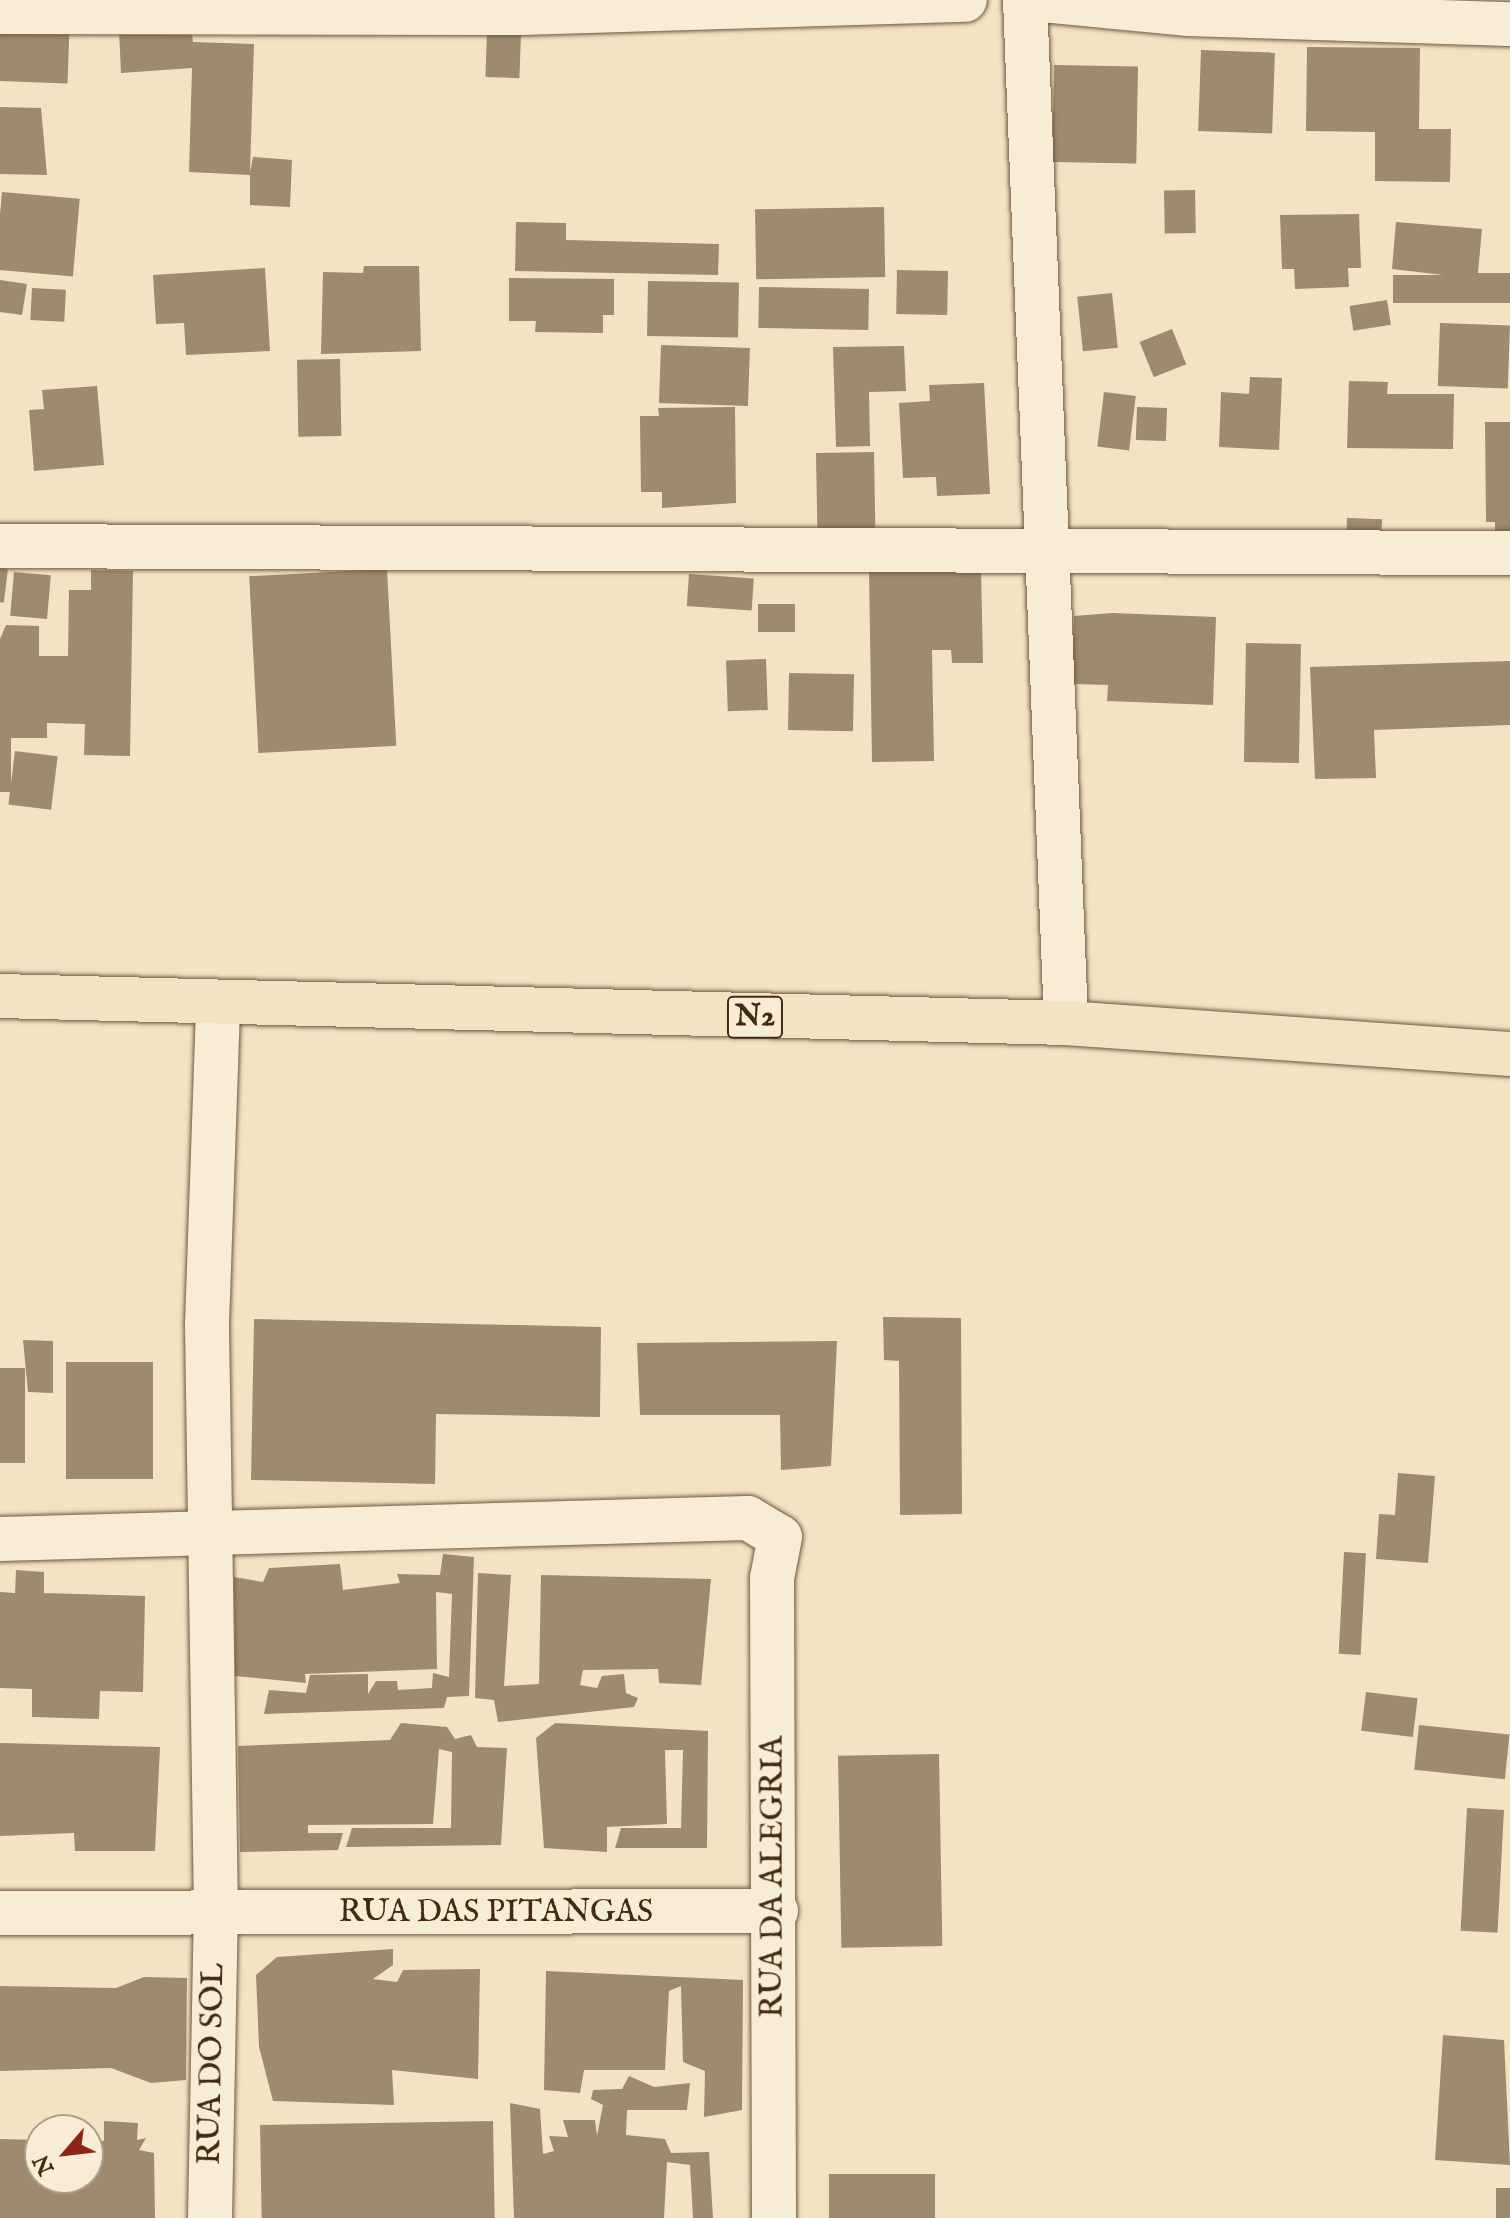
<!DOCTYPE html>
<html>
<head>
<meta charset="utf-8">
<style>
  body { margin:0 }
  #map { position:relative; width:1510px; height:2218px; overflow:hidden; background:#f2e3c2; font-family:"IM FELL English",serif }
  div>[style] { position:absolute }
  .building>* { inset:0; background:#9e8a6e; transform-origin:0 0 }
  .roads { filter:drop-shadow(0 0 2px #6e583f) drop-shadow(0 0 2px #6e583f) }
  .minor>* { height:44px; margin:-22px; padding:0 22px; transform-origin:22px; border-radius:22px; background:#f7edd7 }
  .major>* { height:44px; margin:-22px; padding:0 22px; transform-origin:22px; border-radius:22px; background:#f2e3c2 }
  span { translate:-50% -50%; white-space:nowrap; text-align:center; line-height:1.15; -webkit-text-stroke:7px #f7edd7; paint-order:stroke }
  .shield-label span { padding:2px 6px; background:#f7edd7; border:2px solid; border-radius:6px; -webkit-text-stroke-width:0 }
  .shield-label { font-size:30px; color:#422a13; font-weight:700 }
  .street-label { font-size:32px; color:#422a13 }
  .north { position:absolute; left:24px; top:2114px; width:80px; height:80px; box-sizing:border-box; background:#f7edd7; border:2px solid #af9f89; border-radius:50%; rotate:242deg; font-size:22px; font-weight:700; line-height:32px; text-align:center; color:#422a13 }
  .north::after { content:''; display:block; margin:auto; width:28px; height:36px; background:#8f2418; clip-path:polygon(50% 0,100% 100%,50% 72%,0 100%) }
</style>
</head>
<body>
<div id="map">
  <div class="building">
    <i style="left:0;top:11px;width:70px;height:70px;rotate:2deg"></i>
    <i style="clip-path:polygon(191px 25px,193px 42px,254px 44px,250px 172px,253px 157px,292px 160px,290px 207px,250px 205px,250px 175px,189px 172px,192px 68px,121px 73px,119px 30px)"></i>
    <i style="left:487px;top:32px;width:34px;height:45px;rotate:2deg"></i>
    <i style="clip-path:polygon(1307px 47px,1420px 48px,1419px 129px,1451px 129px,1450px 182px,1375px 181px,1375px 132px,1306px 131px)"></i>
    <i style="left:1201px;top:50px;width:74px;height:81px;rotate:2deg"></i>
    <i style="left:1054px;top:65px;width:84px;height:97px;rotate:1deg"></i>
    <i style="clip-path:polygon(0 107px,41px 108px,47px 175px,0 174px)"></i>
    <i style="left:1195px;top:190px;width:43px;height:31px;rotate:89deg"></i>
    <i style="left:2px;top:192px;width:78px;height:78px;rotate:5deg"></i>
    <i style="left:884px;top:207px;width:70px;height:129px;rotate:89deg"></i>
    <i style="clip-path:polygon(1359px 214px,1361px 268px,1348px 268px,1349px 287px,1295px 289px,1294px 269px,1282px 269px,1280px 215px)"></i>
    <i style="clip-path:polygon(516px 222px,566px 223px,566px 240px,719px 244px,718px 275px,515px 271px)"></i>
    <i style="clip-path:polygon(1396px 222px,1482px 229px,1478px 273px,1510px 273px,1510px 303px,1393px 303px,1393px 275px,1443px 275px,1392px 269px)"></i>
    <i style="clip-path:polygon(364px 266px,419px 266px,421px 351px,321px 354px,323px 272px,363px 273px)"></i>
    <i style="clip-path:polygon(265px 268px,270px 351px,186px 355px,184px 323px,156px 324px,153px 275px)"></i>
    <i style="left:897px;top:270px;width:51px;height:44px;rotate:1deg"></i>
    <i style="clip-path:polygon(509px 278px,614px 279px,614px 315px,603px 315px,603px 333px,535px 332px,536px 321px,509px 321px)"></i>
    <i style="clip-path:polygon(0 280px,27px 284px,22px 315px,0 312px)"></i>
    <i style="left:648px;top:281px;width:91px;height:55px;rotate:1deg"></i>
    <i style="left:759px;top:287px;width:110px;height:41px;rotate:1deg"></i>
    <i style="left:32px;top:288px;width:34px;height:32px;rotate:3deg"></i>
    <i style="left:1112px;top:293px;width:55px;height:35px;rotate:84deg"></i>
    <i style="left:1387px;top:300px;width:25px;height:38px;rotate:81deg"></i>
    <i style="left:1440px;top:323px;width:70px;height:63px;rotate:2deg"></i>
    <i style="left:1172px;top:329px;width:38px;height:35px;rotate:68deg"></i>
    <i style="left:661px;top:345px;width:89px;height:58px;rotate:2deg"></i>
    <i style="clip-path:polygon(904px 346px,906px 391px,869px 392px,870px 446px,836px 447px,833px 347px)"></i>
    <i style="left:340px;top:359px;width:77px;height:43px;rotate:89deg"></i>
    <i style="clip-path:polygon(1250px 377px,1282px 378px,1279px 450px,1219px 447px,1221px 392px,1249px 394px)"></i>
    <i style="clip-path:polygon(1349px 381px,1388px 382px,1387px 394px,1454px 394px,1453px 449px,1347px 448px)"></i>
    <i style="clip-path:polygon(984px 383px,990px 494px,937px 496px,936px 477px,903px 478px,899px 403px,930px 401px,929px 385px)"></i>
    <i style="clip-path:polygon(97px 386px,104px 465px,34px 471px,29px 410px,44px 409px,42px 390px)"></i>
    <i style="left:1104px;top:392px;width:32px;height:55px;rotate:7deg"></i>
    <i style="clip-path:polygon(735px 407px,736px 503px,662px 508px,662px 492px,641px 492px,640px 416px,659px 416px,658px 408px)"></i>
    <i style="left:1137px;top:407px;width:30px;height:33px;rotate:2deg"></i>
    <i style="clip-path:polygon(1485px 422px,1510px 422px,1510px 536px,1495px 536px,1495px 522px,1486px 522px)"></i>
    <i style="left:874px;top:452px;width:80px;height:58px;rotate:89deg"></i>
    <i style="left:1347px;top:518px;width:35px;height:30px;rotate:2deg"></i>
    <i style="left:0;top:568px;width:8px;height:34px;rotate:7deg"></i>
    <i style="left:387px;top:569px;width:177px;height:138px;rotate:87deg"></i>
    <i style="clip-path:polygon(981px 569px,983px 663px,952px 663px,951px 650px,932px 650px,934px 761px,872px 762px,869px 571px)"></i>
    <i style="clip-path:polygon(91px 570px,133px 571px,130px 756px,84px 755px,85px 724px,47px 723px,47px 738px,11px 738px,11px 792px,0 792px,0 639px,6px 625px,39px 626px,39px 656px,68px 656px,69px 590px,91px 590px)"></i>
    <i style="left:14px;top:572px;width:37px;height:44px;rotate:5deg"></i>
    <i style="left:689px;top:574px;width:65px;height:32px;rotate:4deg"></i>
    <i style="left:758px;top:604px;width:37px;height:28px"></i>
    <i style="clip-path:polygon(1112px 613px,1216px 617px,1213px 705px,1107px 701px,1108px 685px,1072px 684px,1074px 616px)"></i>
    <i style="left:1246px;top:643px;width:55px;height:119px;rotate:1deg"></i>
    <i style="left:766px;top:659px;width:51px;height:40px;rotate:88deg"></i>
    <i style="clip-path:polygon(1510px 661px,1510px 725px,1374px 730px,1376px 778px,1315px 779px,1310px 667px)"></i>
    <i style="left:789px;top:673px;width:65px;height:57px;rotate:1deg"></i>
    <i style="left:15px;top:751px;width:43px;height:54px;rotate:7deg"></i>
    <i style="clip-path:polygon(883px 1317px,961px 1318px,962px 1514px,900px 1515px,899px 1361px,884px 1360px)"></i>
    <i style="clip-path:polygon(254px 1319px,601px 1327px,600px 1417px,436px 1414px,435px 1484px,251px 1480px)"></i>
    <i style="clip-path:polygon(23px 1340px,53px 1341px,53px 1393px,28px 1392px)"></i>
    <i style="clip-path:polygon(837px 1341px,831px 1466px,781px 1470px,780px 1415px,640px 1415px,637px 1343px)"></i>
    <i style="left:66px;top:1362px;width:87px;height:117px"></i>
    <i style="left:0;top:1368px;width:25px;height:95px"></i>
    <i style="clip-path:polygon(1398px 1473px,1435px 1476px,1428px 1563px,1376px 1559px,1379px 1514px,1395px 1515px)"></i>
    <i style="left:1344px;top:1552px;width:22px;height:102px;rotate:3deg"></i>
    <i style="clip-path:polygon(443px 1554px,474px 1557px,469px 1696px,447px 1697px,444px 1708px,264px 1714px,269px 1690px,306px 1693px,310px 1675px,368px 1674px,368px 1694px,376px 1681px,397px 1681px,398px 1690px,432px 1688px,433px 1673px,449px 1677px,452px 1594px,436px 1592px,437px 1669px,305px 1674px,306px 1683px,235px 1676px,234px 1577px,263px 1582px,269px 1568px,340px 1564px,343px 1590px,400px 1583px,397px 1574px,440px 1575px)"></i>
    <i style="clip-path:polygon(16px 1570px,44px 1572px,44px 1593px,145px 1596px,143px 1692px,100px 1691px,99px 1719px,32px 1717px,32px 1689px,0 1688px,0 1592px,15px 1593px)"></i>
    <i style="clip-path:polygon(478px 1573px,511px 1575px,504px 1686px,539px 1684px,541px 1575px,711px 1579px,701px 1685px,659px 1683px,658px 1669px,583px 1670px,580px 1685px,597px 1688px,602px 1676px,624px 1674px,626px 1693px,638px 1698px,634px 1707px,498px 1722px,494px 1700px,475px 1698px)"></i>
    <i style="left:1366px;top:1692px;width:52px;height:39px;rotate:7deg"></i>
    <i style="clip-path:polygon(401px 1723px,447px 1727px,455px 1739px,471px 1735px,477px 1747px,507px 1748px,501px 1845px,346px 1847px,352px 1828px,451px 1828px,452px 1752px,439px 1749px,433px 1824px,308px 1825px,308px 1833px,343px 1833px,338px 1850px,240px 1852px,238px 1746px,390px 1740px)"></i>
    <i style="clip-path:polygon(555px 1723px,708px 1731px,707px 1848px,615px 1848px,621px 1828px,681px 1828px,683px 1750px,665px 1750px,667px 1824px,607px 1827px,607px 1852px,544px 1848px,536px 1738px)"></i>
    <i style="left:1419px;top:1725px;width:91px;height:45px;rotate:6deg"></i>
    <i style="clip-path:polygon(0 1743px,160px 1747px,155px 1851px,75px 1851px,74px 1833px,0 1836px)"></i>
    <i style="left:939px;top:1754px;width:192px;height:101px;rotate:89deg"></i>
    <i style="left:1467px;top:1808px;width:37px;height:123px;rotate:3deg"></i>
    <i style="clip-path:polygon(393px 1949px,393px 1965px,373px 1979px,397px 1982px,403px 1970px,480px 1969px,478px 2079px,392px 2070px,394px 2105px,273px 2101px,259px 2047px,256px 1975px,277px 1957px)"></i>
    <i style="clip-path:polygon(546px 1971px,743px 1980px,742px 2110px,704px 2117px,705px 2071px,683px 2062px,681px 1986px,669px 1991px,665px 2070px,584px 2070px,580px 2093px,544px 2090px)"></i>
    <i style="clip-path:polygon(144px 1977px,187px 1978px,186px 2080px,151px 2083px,111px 2068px,0 2071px,0 1986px,116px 1988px)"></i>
    <i style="clip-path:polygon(1443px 2035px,1504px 2040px,1510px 2165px,1435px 2160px)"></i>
    <i style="clip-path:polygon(629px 2076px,654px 2087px,690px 2083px,687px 2110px,627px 2110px,626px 2135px,665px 2139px,671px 2153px,709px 2152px,713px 2218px,693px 2218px,690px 2165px,667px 2162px,664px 2218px,514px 2218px,510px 2103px,540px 2109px,543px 2154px,554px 2151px,549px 2136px,568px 2137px,563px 2120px,595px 2120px,597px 2136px,603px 2105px,591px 2099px,593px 2090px,622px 2089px)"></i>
    <i style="clip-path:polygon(104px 2121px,138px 2123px,137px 2140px,146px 2138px,139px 2150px,154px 2153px,155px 2218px,0 2218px,0 2139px,40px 2140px,40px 2178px,88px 2178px,88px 2141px,104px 2141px)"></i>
    <i style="left:493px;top:2121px;width:97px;height:233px;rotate:89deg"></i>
    <i style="left:829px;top:2174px;width:106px;height:44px"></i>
    <i style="left:1496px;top:2188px;width:14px;height:30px"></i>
  </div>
  <div class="roads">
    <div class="minor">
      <i style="left:1025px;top:0;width:1024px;rotate:87.7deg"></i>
      <i style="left:1043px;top:0;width:146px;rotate:5.5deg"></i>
      <i style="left:1188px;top:14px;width:322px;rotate:1.8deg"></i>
      <i style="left:0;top:12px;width:522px;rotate:0.11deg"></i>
      <i style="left:522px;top:13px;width:443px;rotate:-1.7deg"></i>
      <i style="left:0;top:546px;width:1510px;rotate:0.27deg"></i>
      <i style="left:0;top:1539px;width:748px;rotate:-1.61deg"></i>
      <i style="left:748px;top:1518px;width:37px;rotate:31deg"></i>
      <i style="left:780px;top:1537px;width:42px;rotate:101deg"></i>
      <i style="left:772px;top:1578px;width:640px;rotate:89.82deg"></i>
      <i style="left:0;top:1913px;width:776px;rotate:-0.15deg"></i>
      <i style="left:210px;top:2218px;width:307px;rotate:-88.9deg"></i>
      <i style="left:216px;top:1911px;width:587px;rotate:-90.88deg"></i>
      <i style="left:207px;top:1324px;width:317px;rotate:-88deg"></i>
    </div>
    <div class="major">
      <i style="left:0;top:996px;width:1066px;rotate:1.45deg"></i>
      <i style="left:1066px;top:1023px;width:445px;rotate:4deg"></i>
    </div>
  </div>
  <div class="shield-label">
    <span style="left:755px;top:1017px">N2</span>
  </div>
  <div class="street-label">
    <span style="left:774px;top:1877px;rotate:-90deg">RUA DA ALEGRIA</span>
    <span style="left:496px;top:1913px">RUA DAS PITANGAS</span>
    <span style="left:213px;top:2064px;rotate:-89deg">RUA DO SOL</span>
  </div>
  <div class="north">N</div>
</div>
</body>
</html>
